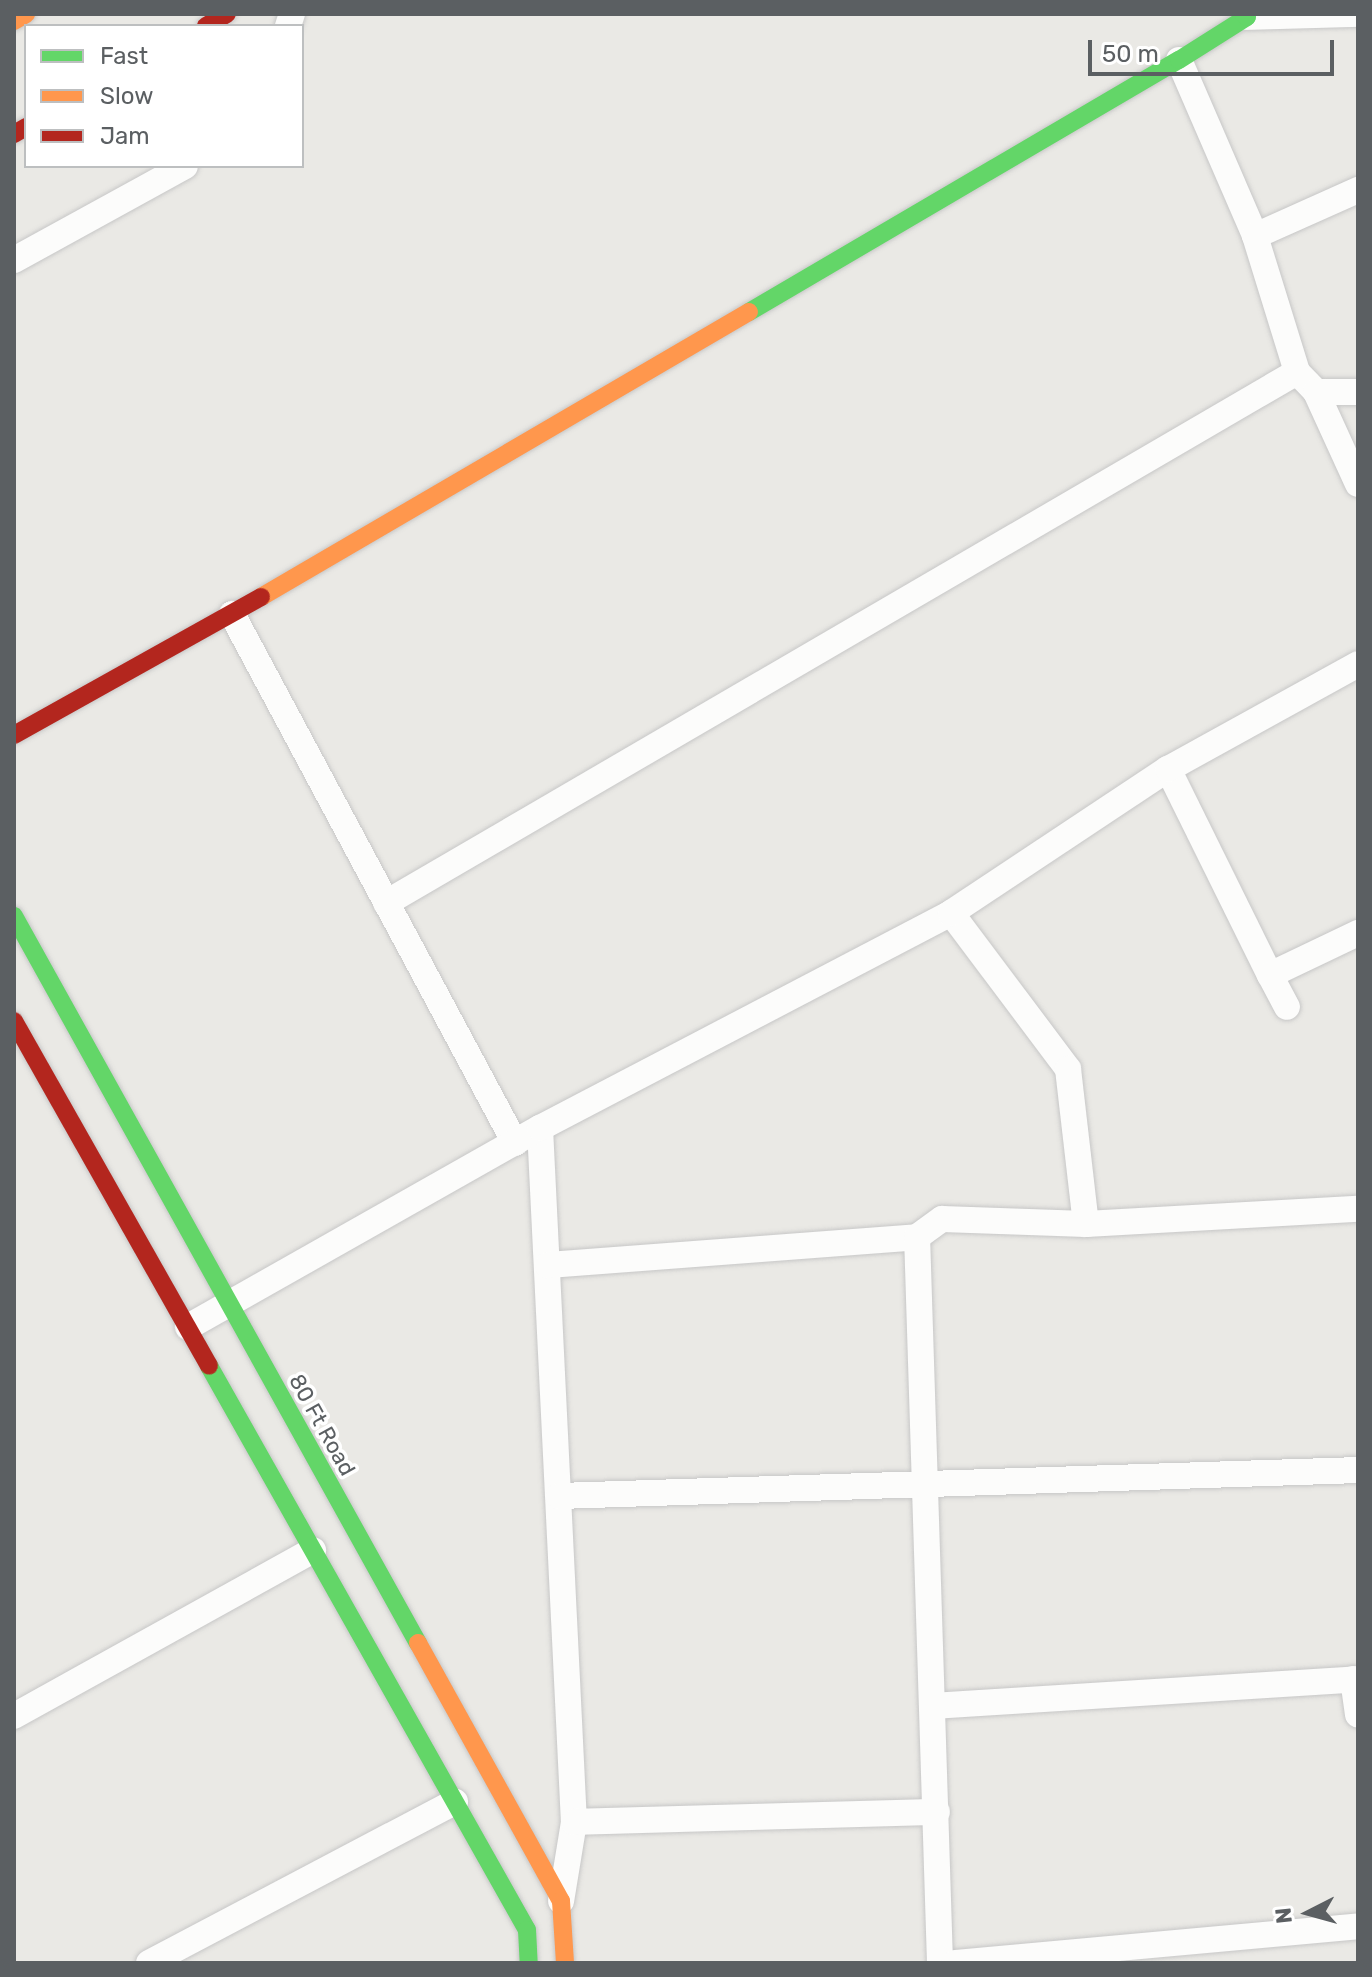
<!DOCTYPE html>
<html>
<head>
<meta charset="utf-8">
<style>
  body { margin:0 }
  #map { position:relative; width:1372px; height:1977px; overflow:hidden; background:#eae9e5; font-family:Rubik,sans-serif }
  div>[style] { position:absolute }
  .roads { filter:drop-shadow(0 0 2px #c7c7c7) drop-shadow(0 0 2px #c7c7c7) }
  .street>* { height:26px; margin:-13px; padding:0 13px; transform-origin:13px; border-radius:13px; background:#fcfcfb }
  .fast>* { height:18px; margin:-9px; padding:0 9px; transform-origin:9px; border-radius:9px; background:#63d668 }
  .slow>* { height:18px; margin:-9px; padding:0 9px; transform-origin:9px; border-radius:9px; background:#ff974d }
  .jam>* { height:18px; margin:-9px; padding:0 9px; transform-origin:9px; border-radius:9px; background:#b3261e }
  span { translate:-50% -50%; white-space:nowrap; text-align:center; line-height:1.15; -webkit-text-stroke:7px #fff; paint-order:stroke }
  .street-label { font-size:22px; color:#5b5f62 }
  .frame { position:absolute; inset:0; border:16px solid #5b5f62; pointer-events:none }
  .legend { position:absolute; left:24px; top:24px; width:280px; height:144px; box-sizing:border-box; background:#fff; border:2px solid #bdbfc0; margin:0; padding:10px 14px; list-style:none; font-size:24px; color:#5b5f62 }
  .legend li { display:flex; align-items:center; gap:16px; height:40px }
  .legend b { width:40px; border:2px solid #bdbfc0 }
  .north { position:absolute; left:1268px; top:1873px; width:80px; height:80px; -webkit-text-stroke:6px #fff; paint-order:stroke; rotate:264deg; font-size:22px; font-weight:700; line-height:32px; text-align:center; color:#5b5f62 }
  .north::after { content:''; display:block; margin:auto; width:28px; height:36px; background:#5b5f62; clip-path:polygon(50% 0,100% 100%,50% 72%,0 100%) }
  .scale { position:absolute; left:1088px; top:40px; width:246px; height:36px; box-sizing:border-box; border:4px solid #5b5f62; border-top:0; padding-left:10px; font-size:24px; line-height:28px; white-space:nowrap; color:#5b5f62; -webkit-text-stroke:6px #fff; paint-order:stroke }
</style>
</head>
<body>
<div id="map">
  <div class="roads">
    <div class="street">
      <i style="left:1247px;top:17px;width:109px;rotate:-1.6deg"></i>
      <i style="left:288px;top:26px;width:13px;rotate:-72deg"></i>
      <i style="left:1179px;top:60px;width:192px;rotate:66.6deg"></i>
      <i style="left:1255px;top:236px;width:142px;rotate:72.8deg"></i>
      <i style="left:1297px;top:372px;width:28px;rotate:46deg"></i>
      <i style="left:1316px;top:392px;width:101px;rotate:65.5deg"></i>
      <i style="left:1255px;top:236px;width:113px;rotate:-24.1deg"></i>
      <i style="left:14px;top:260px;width:195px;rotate:-28.8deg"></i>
      <i style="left:1316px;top:392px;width:42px"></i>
      <i style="left:232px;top:614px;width:600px;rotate:61.85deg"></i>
      <i style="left:1168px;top:769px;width:230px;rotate:63.7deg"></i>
      <i style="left:1270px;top:975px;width:98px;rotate:-25.5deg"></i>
      <i style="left:386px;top:903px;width:1054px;rotate:-30.24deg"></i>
      <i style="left:951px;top:913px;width:195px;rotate:53.1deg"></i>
      <i style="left:1068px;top:1069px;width:156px;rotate:83.4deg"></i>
      <i style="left:1270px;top:975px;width:36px;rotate:62deg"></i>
      <i style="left:540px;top:1128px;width:695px;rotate:87.2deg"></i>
      <i style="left:574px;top:1822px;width:80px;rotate:99.3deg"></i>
      <i style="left:548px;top:1265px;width:370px;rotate:-4.3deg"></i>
      <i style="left:188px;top:1327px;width:404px;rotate:-29.5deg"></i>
      <i style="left:540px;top:1128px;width:464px;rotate:-27.6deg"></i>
      <i style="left:951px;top:913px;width:260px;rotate:-33.6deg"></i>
      <i style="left:1168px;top:769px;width:217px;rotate:-28.9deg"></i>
      <i style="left:559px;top:1496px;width:799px;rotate:-1.86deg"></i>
      <i style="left:1353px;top:1679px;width:36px;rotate:82deg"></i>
      <i style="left:932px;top:1706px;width:427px;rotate:-3.6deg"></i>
      <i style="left:14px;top:1716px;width:342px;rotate:-29deg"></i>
      <i style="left:574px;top:1822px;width:363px;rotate:-1.6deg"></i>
      <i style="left:149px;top:1963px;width:346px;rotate:-27.8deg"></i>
      <i style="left:940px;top:1963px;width:726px;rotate:-91.81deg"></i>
      <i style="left:917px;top:1237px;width:31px;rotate:-36deg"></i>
      <i style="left:942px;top:1219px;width:144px;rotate:2deg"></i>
      <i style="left:1086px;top:1224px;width:272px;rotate:-3.2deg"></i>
      <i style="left:955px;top:1963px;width:405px;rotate:-5.2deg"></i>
    </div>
    <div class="fast">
      <i style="left:749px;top:312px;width:498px;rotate:-30.4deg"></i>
      <i style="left:1179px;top:60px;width:80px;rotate:-32.3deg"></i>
      <i style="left:1247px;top:17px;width:4px;rotate:-135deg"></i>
      <i style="left:14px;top:916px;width:832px;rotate:60.94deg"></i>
      <i style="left:209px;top:1366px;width:647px;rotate:60.58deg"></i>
      <i style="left:527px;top:1930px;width:33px;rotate:87deg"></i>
    </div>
    <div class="slow">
      <i style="left:14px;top:21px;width:14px;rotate:-30deg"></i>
      <i style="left:261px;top:597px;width:565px;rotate:-30.29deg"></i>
      <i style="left:418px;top:1643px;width:295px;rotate:61deg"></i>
      <i style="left:561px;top:1901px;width:62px;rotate:86.3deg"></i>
    </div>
    <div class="jam">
      <i style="left:206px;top:26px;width:24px;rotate:-30deg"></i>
      <i style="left:14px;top:134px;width:14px;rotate:-30deg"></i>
      <i style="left:14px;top:735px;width:283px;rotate:-29.2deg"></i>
      <i style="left:14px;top:1021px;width:396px;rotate:60.5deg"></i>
    </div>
  </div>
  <div class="street-label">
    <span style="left:322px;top:1425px;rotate:61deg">80 Ft Road</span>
  </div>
  <div class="frame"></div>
  <ul class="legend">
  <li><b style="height:10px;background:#63d668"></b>Fast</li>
  <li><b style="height:10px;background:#ff974d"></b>Slow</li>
  <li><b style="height:10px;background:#b3261e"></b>Jam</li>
  </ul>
  <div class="north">N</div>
  <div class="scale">50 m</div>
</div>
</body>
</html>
